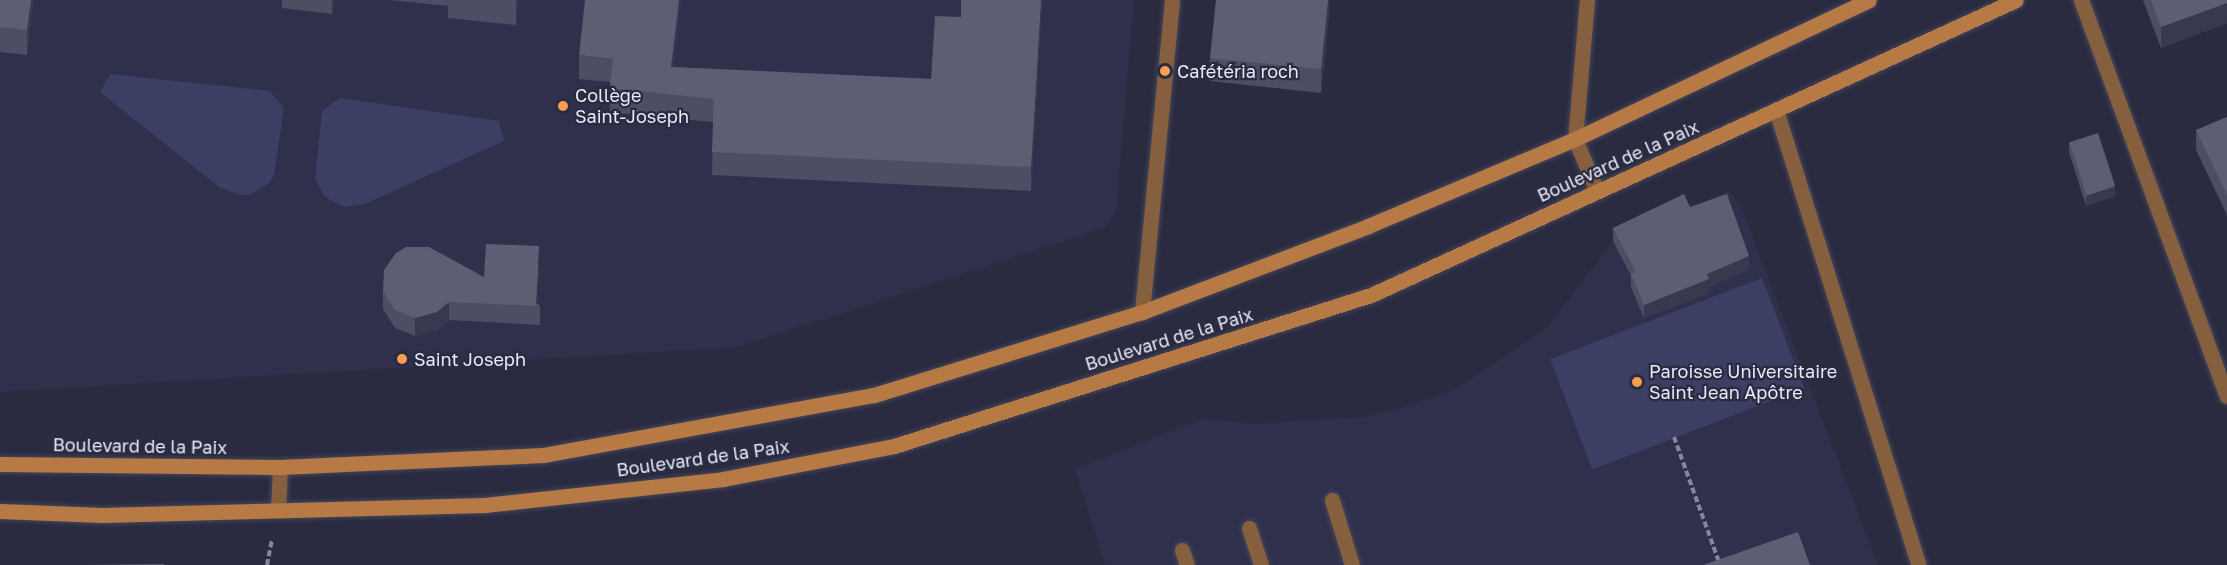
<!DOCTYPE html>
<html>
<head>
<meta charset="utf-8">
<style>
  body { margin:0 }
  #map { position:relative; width:2227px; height:565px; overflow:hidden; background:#2a2b40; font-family:"Golos Text",sans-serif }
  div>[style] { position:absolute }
  .built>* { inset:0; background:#2f304c }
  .green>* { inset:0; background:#3d3e64; transform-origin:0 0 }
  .path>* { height:4px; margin-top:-2px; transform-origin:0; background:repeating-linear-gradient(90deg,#858698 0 6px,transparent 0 9px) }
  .roads { filter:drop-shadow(0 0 2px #45465a) drop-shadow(0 0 2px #45465a) }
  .lane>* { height:15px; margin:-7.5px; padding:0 7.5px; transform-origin:7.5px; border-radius:7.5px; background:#865f3f }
  .street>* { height:15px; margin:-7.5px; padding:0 7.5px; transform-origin:7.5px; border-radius:7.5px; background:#865f3f }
  .secondary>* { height:15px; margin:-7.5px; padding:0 7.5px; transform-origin:7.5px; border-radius:7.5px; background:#b77a45 }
  .wall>* { inset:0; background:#4d4e64 }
  .shaded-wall>* { inset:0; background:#38394f }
  .building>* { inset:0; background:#5d5e74; transform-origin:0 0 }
  .dots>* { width:16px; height:16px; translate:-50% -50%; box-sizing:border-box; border:3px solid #2a2b40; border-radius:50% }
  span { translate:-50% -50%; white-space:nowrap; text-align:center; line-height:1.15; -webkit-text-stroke:4.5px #2a2b40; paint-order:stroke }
  .poi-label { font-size:18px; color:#e8e9f8 }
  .left { translate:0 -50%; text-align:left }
  .street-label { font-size:18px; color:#e8e9f8 }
</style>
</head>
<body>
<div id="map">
  <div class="built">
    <i style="clip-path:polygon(0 0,1134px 0,1116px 212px,1104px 228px,737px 347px,0 392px)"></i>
    <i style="clip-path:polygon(1728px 191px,1740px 204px,1878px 565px,1105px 565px,1075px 469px,1201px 419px,1255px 424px,1364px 417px,1418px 403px,1457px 388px,1548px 327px,1613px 241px)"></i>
  </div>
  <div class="green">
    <i style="clip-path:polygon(110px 74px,270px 91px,284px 108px,274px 175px,268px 184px,250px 195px,239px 195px,219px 187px,100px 92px)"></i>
    <i style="clip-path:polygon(340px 98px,499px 121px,504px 141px,365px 204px,344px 207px,325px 197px,315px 179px,322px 111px)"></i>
    <i style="left:1762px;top:278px;width:118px;height:227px;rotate:69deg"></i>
  </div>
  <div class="path">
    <i style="left:1674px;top:437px;width:136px;rotate:70.2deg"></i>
    <i style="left:267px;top:565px;width:26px;rotate:-79deg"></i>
  </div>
  <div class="roads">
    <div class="lane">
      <i style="left:1332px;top:500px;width:68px;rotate:72.9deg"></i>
      <i style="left:278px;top:510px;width:43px;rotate:-87.3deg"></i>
      <i style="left:1249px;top:528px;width:39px;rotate:72deg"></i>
      <i style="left:1182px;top:550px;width:16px;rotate:72deg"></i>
    </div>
    <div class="street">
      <i style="left:1587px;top:0;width:140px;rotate:94.9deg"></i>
      <i style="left:1575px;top:139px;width:56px;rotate:67.1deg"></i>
      <i style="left:2081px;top:0;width:422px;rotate:69.8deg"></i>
      <i style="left:1776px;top:110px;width:477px;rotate:72.6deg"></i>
      <i style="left:1142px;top:312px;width:313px;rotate:-84.5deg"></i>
    </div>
    <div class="secondary">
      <i style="left:0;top:464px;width:280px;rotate:0.6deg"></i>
      <i style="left:280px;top:467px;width:263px;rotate:-2.6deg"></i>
      <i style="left:543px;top:455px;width:336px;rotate:-10.3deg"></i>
      <i style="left:874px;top:395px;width:281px;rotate:-17.2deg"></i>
      <i style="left:1142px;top:312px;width:242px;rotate:-20.8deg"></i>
      <i style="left:1368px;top:226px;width:225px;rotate:-22.8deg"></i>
      <i style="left:1575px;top:139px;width:325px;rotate:-25.3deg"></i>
      <i style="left:0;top:511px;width:102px;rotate:2.2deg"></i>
      <i style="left:102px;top:515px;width:383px;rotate:-1.5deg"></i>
      <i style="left:485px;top:505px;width:239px;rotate:-6.2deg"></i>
      <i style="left:723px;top:479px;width:174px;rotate:-10.9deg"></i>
      <i style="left:894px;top:446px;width:500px;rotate:-17.57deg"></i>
      <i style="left:1371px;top:295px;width:709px;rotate:-24.58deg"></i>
    </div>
  </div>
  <div class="wall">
    <i style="clip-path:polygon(0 0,33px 0,27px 55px,0 52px)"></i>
    <i style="clip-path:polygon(282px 0,334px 0,332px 14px,282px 8px)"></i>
    <i style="clip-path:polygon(390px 0,518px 0,516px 25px,448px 18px,448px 6px)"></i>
    <i style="clip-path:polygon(1042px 0,1031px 191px,712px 175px,713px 122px,610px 112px,610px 82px,579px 79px,579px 55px,674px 67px,931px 79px,961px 17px)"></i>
    <i style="clip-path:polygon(1329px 0,1329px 13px,1321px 93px,1210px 81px,1210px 58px)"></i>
    <i style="clip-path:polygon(2143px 0,2227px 0,2227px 23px,2161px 48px)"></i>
    <i style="clip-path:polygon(2227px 117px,2227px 215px,2196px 150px,2196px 130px)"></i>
    <i style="clip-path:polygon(2069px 142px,2115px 196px,2086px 206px,2069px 152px)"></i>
    <i style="clip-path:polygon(1690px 207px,1749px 269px,1709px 287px,1709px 293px,1644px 318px,1631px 287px,1631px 276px,1613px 241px,1613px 228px)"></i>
    <i style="clip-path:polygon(539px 264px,537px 304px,540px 306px,540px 325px,449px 320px,437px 330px,415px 336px,395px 328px,383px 309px,383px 291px,484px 277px)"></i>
  </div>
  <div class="shaded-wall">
    <i style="clip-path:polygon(31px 0,33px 0,27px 55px,27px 30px)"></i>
    <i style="clip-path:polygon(332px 0,334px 0,332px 14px)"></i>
    <i style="clip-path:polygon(516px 0,518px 0,516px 25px)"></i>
    <i style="clip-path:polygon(679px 0,681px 0,671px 90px,671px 67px)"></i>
    <i style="clip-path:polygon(1041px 0,1042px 0,1031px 191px,1031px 167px)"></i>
    <i style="clip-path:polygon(1328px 0,1329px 0,1329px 13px,1321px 93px,1321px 69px)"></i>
    <i style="clip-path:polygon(2227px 3px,2227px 23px,2161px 48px,2161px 27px)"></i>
    <i style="clip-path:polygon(2115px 186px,2115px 196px,2086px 206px,2086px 196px)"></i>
    <i style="clip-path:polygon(539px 246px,539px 264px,537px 306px,536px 306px)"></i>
    <i style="clip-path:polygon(1749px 256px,1749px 269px,1709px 287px,1709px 293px,1644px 318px,1644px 305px,1707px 274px)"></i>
    <i style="clip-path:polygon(449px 302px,449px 320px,437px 330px,415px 336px,415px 318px)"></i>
  </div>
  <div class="building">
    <i style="clip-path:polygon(0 0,31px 0,27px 30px,0 27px)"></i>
    <i style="clip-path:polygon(585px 0,679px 0,671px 67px,931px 79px,935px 16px,961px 17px,961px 0,1041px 0,1031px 167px,712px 152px,714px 99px,610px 88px,613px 59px,579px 55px)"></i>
    <i style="clip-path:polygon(1216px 0,1328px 0,1321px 69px,1210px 58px)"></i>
    <i style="clip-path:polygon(2151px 0,2227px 0,2227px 3px,2161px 27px)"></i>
    <i style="clip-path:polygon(2227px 117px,2227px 195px,2196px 130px)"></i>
    <i style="left:2098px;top:133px;width:56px;height:30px;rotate:72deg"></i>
    <i style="clip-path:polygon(1684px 194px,1690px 207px,1727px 194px,1749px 256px,1707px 274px,1709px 279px,1644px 305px,1631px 274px,1636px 272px,1613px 228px)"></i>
    <i style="clip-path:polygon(486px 244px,539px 246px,536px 304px,540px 306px,449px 302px,437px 312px,415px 318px,395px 310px,383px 291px,384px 270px,396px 253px,406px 247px,429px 247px,484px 277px)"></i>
    <i style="clip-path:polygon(1798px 532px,1810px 565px,1703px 565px)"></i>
    <i style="clip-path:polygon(164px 564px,164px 565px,86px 565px)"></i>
  </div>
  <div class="dots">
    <i style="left:1165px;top:71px;background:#fa9f4e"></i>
    <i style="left:563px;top:106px;background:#fa9f4e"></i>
    <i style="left:402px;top:359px;background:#fa9f4e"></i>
    <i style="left:1637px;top:382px;background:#fa9f4e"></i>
  </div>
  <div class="poi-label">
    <span class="left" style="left:1177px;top:71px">Cafétéria roch</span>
    <span class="left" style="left:575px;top:106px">Collège<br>Saint-Joseph</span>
    <span class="left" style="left:414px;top:359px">Saint Joseph</span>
    <span class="left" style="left:1649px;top:382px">Paroisse Universitaire<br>Saint Jean Apôtre</span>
  </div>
  <div class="street-label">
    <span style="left:1618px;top:161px;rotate:-24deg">Boulevard de la Paix</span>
    <span style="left:1169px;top:339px;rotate:-17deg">Boulevard de la Paix</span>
    <span style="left:140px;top:446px;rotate:1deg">Boulevard de la Paix</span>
    <span style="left:703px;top:458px;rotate:-8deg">Boulevard de la Paix</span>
  </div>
</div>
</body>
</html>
